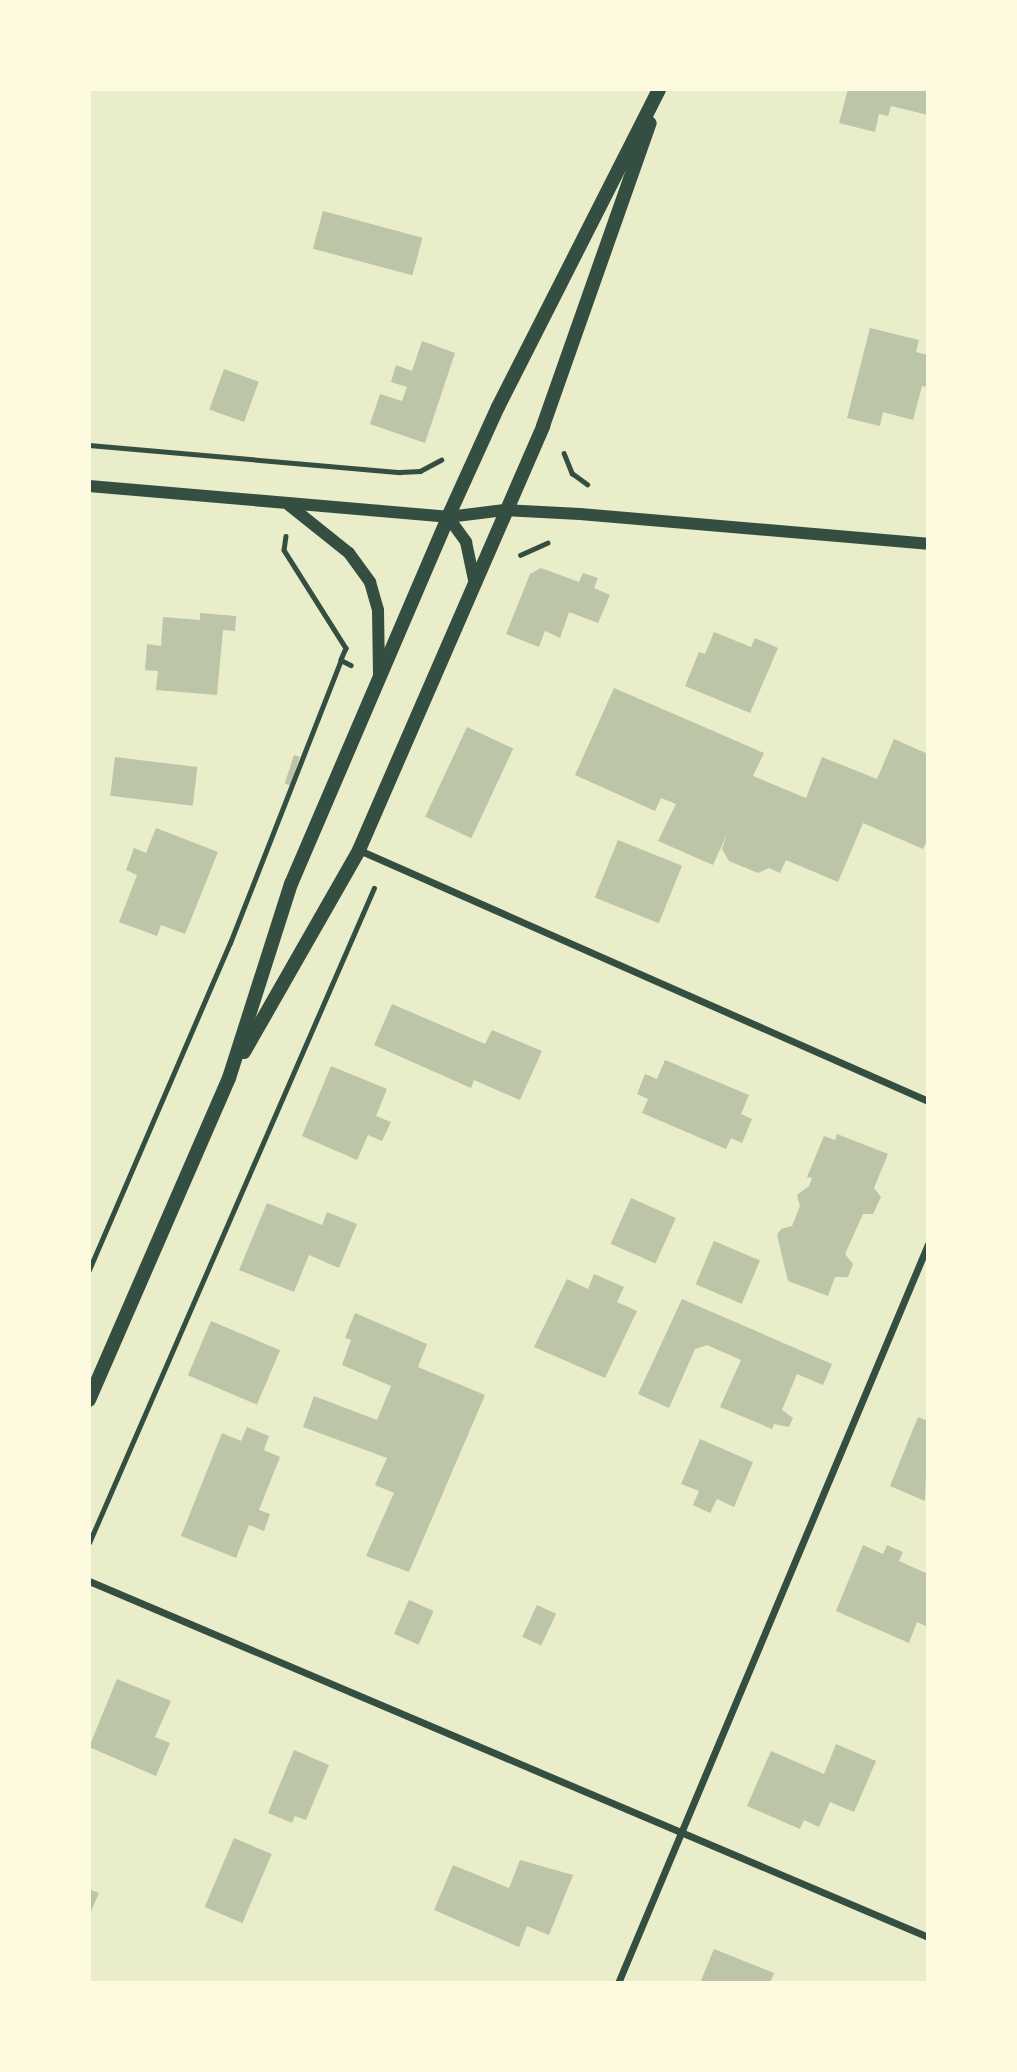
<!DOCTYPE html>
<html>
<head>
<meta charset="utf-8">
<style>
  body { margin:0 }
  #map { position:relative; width:1017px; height:2072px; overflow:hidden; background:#e9edc9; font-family:Montserrat,sans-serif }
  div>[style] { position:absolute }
  .building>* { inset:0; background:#bcc5a7; transform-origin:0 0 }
  .path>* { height:4.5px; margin:-2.25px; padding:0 2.25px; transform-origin:2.25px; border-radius:2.25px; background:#344e41 }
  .minor>* { height:7px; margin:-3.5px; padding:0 3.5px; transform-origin:3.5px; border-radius:3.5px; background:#344e41 }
  .tertiary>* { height:12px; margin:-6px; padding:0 6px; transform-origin:6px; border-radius:6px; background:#344e41 }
  .secondary>* { height:14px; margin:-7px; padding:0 7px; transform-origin:7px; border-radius:7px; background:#344e41 }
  span { translate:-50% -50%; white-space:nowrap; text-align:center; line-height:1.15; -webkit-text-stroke:5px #fefae0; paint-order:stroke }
  .frame { position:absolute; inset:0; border:91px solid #fefae0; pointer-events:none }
</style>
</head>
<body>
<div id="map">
  <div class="building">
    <i style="clip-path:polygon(848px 89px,928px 89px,928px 115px,891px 106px,888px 116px,879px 114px,875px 132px,839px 123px)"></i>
    <i style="left:323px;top:211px;width:103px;height:39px;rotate:15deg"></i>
    <i style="clip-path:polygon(870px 328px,919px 340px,916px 352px,928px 355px,928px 387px,922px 386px,913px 420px,883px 412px,880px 426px,847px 418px)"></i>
    <i style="clip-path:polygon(422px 341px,455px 353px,425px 443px,370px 424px,380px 394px,402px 401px,407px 387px,391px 382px,396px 365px,412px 371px)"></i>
    <i style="left:224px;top:369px;width:37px;height:43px;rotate:20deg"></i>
    <i style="clip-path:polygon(541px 568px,579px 582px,583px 573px,598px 578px,594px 588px,610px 595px,598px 623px,569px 612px,560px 638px,545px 631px,539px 647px,506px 634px,530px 574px)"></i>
    <i style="clip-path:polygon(200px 613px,236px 616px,235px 631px,223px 630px,217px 695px,156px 690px,158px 671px,145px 670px,147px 644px,161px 646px,163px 617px,200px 620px)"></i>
    <i style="clip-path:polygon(714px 632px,751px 647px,755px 638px,778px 648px,750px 713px,685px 686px,699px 652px,705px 654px)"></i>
    <i style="clip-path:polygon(614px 688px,764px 753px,753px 776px,806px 798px,822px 757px,877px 779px,894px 739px,928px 754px,928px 839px,923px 849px,863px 823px,838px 882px,786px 860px,780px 873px,769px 868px,758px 873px,729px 861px,722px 849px,727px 834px,713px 865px,658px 841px,676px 804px,661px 798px,655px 811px,575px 775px)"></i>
    <i style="left:467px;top:727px;width:51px;height:99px;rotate:25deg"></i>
    <i style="left:294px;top:755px;width:6px;height:30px;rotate:18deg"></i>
    <i style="left:115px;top:757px;width:83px;height:39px;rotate:7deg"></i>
    <i style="clip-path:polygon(156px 828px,218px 852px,185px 934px,161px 925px,157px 936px,119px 922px,137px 875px,126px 870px,134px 848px,146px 853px)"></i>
    <i style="left:618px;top:840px;width:69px;height:62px;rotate:22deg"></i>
    <i style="clip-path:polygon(392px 1004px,485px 1044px,492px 1030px,542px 1051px,520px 1100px,474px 1080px,471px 1088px,374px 1045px)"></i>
    <i style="clip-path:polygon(665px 1060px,749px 1095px,741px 1114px,752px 1119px,742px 1143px,731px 1138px,726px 1149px,642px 1113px,648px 1099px,637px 1094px,645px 1074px,657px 1079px)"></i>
    <i style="clip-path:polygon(331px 1066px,387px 1089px,376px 1116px,391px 1122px,382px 1141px,368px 1135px,357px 1160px,302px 1136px)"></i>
    <i style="clip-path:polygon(837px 1134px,888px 1154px,874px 1188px,881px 1197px,873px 1214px,863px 1214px,845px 1254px,853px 1264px,848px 1277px,835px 1277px,828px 1296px,788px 1281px,777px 1235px,781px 1229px,792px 1226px,800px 1206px,797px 1195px,809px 1186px,812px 1178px,807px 1177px,824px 1136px,835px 1140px)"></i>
    <i style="left:631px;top:1198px;width:49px;height:50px;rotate:24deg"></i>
    <i style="clip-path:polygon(267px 1203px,322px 1225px,327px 1212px,357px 1224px,339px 1268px,309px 1255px,294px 1292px,239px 1270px)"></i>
    <i style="left:714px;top:1241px;width:50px;height:47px;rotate:23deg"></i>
    <i style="clip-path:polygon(594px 1274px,624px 1287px,617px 1302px,637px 1311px,605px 1378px,534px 1347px,567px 1279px,588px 1289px)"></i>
    <i style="clip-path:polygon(682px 1299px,832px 1364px,823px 1385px,797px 1374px,782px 1410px,793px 1418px,789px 1427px,774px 1424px,772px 1429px,720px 1407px,741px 1360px,707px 1345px,695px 1349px,669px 1408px,638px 1394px)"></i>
    <i style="clip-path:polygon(355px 1313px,427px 1344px,418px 1367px,485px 1395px,409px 1572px,366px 1556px,394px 1493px,375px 1485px,387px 1458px,303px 1427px,314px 1396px,377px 1420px,391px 1386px,342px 1365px,351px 1340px,345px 1338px)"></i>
    <i style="left:211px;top:1321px;width:75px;height:59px;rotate:23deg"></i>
    <i style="clip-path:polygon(918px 1417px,928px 1421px,925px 1501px,890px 1486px)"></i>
    <i style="clip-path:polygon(247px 1427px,269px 1436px,264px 1450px,280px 1457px,259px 1510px,270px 1514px,264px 1531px,249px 1525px,236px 1558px,181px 1536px,222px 1433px,241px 1441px)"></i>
    <i style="clip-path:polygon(700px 1439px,753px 1462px,734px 1507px,717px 1499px,710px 1513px,693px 1505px,699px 1491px,681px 1484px)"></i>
    <i style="clip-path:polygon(863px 1545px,883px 1554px,887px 1545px,903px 1552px,899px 1561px,928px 1574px,928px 1627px,917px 1622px,909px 1643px,836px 1611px)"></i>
    <i style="left:409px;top:1600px;width:27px;height:37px;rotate:24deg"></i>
    <i style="left:537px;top:1605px;width:21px;height:35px;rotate:25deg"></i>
    <i style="clip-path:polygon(117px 1679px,171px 1701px,155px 1737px,170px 1743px,156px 1776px,89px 1747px)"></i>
    <i style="clip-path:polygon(836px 1744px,876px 1761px,854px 1812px,830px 1802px,819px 1827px,804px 1820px,800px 1829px,747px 1806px,771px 1751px,824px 1774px)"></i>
    <i style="clip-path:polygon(294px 1750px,329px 1765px,306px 1820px,295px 1816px,292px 1823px,268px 1813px)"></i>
    <i style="left:234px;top:1838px;width:41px;height:75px;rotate:23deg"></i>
    <i style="clip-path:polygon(520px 1860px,573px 1875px,549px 1935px,527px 1926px,519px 1947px,434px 1910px,453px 1865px,509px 1888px)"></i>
    <i style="clip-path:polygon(89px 1889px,99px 1893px,89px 1916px)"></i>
    <i style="clip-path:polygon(714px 1949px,774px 1973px,770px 1983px,700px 1983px)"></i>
  </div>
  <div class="path">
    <i style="left:89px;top:445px;width:312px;rotate:5deg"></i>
    <i style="left:400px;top:472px;width:20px;rotate:-3deg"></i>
    <i style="left:420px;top:471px;width:24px;rotate:-28deg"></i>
    <i style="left:564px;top:453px;width:22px;rotate:68deg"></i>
    <i style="left:572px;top:473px;width:19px;rotate:36deg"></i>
    <i style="left:286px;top:536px;width:14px;rotate:98deg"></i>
    <i style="left:284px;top:550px;width:116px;rotate:57.7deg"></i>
    <i style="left:346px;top:648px;width:13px;rotate:113deg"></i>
    <i style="left:341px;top:660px;width:11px;rotate:27deg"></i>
    <i style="left:520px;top:555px;width:30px;rotate:-24deg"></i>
    <i style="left:89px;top:1270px;width:356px;rotate:-66.7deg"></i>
    <i style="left:230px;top:943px;width:304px;rotate:-68.6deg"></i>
    <i style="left:89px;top:1543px;width:714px;rotate:-66.49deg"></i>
  </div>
  <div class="minor">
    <i style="left:359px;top:850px;width:622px;rotate:23.8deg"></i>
    <i style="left:89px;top:1581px;width:911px;rotate:22.99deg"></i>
    <i style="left:618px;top:1983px;width:801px;rotate:-67.24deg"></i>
  </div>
  <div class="tertiary">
    <i style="left:89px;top:486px;width:360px;rotate:4.9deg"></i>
    <i style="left:448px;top:517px;width:57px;rotate:-7deg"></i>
    <i style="left:505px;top:510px;width:75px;rotate:3.1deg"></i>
    <i style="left:580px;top:514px;width:349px;rotate:4.9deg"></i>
    <i style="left:289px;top:505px;width:77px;rotate:38.7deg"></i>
    <i style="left:349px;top:553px;width:36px;rotate:54deg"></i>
    <i style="left:370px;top:582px;width:29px;rotate:74deg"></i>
    <i style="left:378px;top:610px;width:64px;rotate:89.1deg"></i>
    <i style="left:448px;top:517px;width:31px;rotate:54deg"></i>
    <i style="left:466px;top:542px;width:39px;rotate:78deg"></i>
  </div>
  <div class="secondary">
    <i style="left:244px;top:1052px;width:232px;rotate:-60.3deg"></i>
    <i style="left:359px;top:850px;width:462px;rotate:-66.5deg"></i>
    <i style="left:543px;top:426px;width:321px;rotate:-70.6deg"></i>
    <i style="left:89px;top:1400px;width:351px;rotate:-66.5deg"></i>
    <i style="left:229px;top:1078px;width:204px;rotate:-72.3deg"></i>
    <i style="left:291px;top:884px;width:399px;rotate:-66.8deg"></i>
    <i style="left:448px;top:517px;width:121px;rotate:-65.6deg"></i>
    <i style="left:498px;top:407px;width:356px;rotate:-63.1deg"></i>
  </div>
  <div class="frame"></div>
</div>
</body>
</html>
